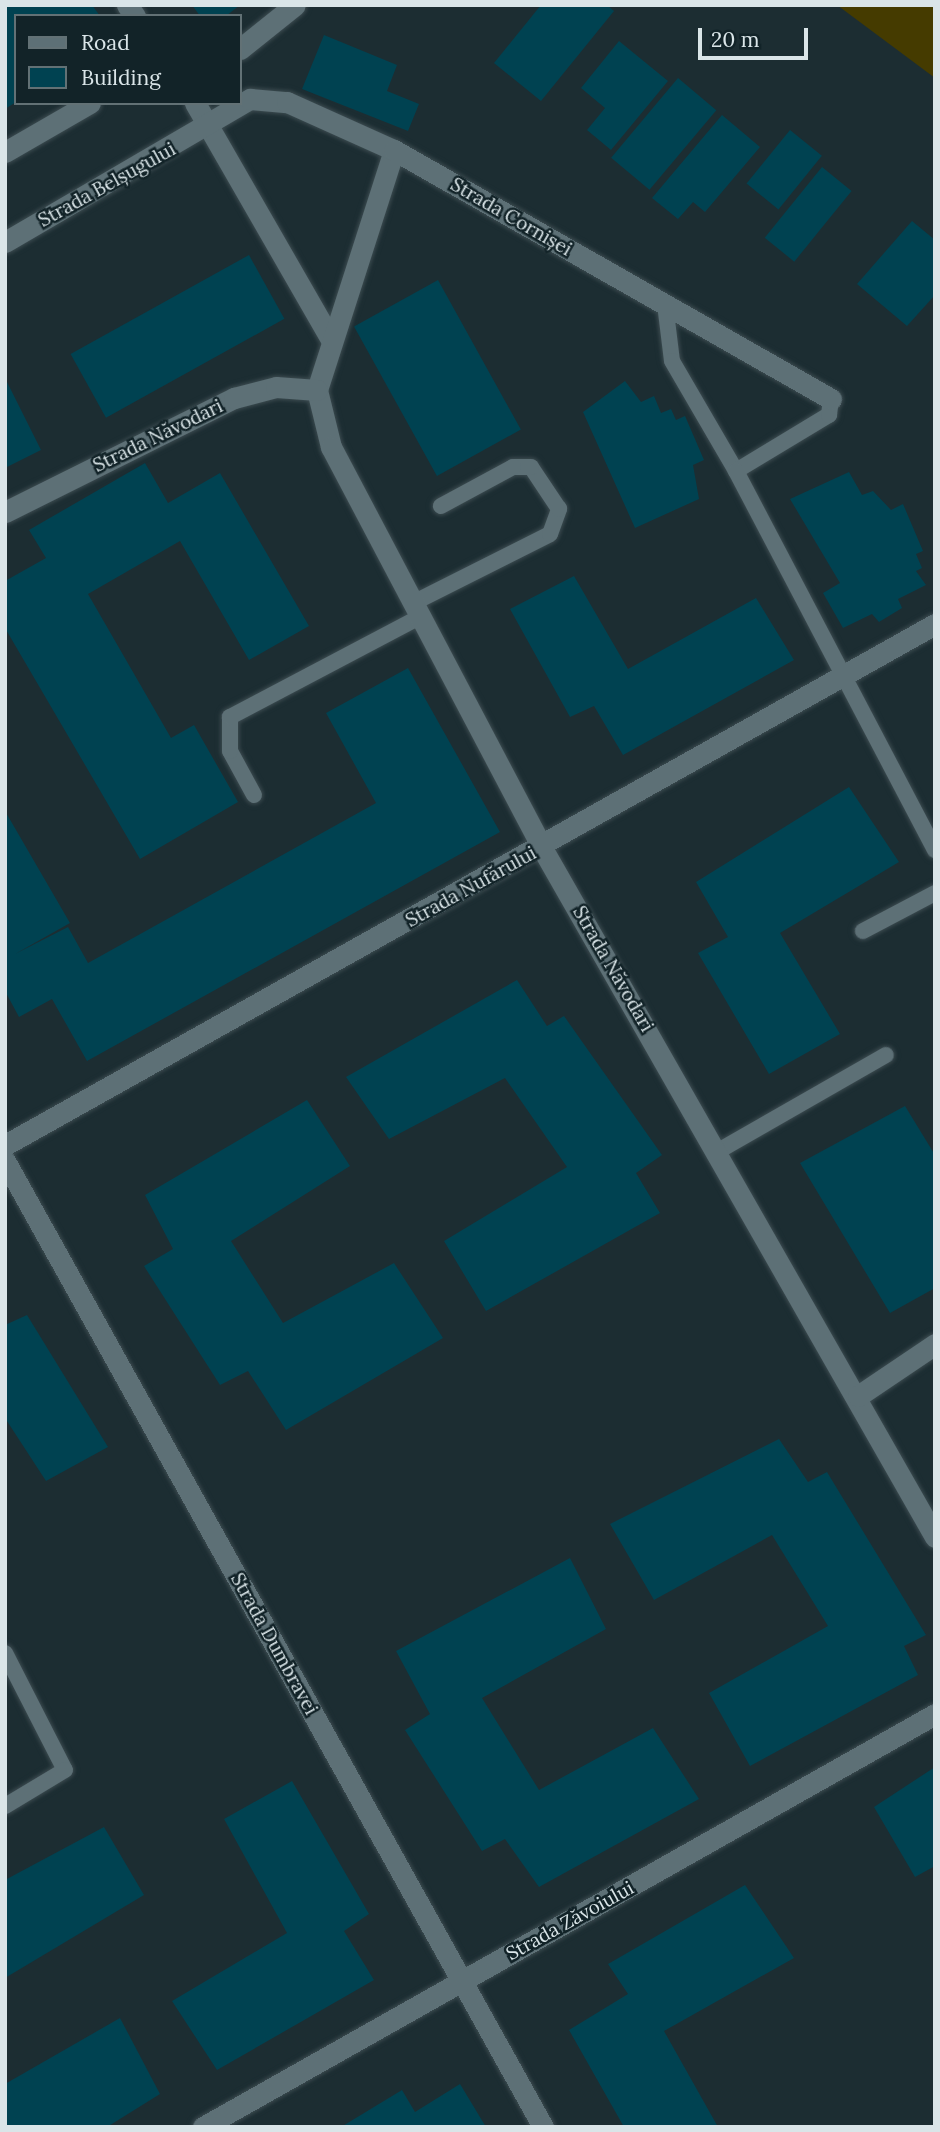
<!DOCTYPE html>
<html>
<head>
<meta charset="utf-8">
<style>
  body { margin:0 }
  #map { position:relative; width:940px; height:2132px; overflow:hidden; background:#1c2d32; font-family:Lora,serif }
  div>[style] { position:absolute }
  .green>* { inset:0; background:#453b00 }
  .building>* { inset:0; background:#004251; transform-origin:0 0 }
  .roads { filter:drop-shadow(0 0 2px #3c4b50) drop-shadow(0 0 2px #3c4b50) }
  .lane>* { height:16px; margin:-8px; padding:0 8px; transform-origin:8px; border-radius:8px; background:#5d7076 }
  .street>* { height:21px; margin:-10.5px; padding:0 10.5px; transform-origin:10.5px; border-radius:10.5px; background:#5d7076 }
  span { translate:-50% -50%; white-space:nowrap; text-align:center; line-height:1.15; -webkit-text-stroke:5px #122328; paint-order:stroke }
  .street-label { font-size:19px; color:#dae5e8 }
  .frame { position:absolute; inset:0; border:7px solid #dae5e8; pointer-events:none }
  .legend { position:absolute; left:14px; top:14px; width:228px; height:91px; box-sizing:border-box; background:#122328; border:2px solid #627175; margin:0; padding:9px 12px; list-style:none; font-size:21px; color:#dae5e8 }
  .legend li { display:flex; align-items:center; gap:14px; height:35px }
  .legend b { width:35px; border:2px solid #627175 }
  .scale { position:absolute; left:698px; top:28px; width:110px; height:32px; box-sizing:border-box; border:4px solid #dae5e8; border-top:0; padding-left:9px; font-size:21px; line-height:24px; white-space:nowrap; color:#dae5e8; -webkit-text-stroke:5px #122328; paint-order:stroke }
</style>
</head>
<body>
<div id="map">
  <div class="green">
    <i style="clip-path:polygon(837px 5px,935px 5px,935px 78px)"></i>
  </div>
  <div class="building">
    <i style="clip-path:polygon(5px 5px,92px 5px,100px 16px,16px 16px,16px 102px,5px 109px)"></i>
    <i style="clip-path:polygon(192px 5px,240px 5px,226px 16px,200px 16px)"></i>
    <i style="clip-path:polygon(541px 5px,607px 5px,614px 11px,541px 101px,494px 63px)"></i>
    <i style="clip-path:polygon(324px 35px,397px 65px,387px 91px,419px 104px,408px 131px,302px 89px)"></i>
    <i style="clip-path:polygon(619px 41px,668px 81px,611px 150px,587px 130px,605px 108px,581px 88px)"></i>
    <i style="left:678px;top:78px;width:50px;height:104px;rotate:40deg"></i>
    <i style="clip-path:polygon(722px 115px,760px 147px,705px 212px,693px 202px,678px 219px,652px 198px)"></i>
    <i style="left:790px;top:130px;width:41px;height:69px;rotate:39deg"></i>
    <i style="left:822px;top:167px;width:38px;height:91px;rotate:39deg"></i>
    <i style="clip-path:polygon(912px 221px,935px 240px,935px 295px,907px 326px,857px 284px)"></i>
    <i style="left:249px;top:255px;width:73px;height:204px;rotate:61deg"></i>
    <i style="left:438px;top:280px;width:171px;height:96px;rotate:61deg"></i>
    <i style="clip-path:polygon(5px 378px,41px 450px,5px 468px)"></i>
    <i style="clip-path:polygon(625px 381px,641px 402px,654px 396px,661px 413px,671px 409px,676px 420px,685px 416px,704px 460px,693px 465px,699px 499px,635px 528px,583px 412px)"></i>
    <i style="clip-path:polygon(145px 463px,168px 503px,220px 473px,309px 626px,249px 660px,180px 541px,88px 594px,171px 738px,194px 725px,238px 802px,140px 859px,5px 628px,5px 581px,46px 558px,29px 530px)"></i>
    <i style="clip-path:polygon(849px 472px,862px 495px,873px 491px,891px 510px,903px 504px,923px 551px,916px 554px,922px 568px,916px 571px,926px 585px,898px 599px,902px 608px,879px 622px,872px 614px,843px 628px,823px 593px,840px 583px,790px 499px)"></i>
    <i style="clip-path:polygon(574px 576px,628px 669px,756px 598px,794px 660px,623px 755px,594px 706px,570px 717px,510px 609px)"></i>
    <i style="clip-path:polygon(408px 668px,500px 832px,87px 1061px,52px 999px,19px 1017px,5px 991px,5px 811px,70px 923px,15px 954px,68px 927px,88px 963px,376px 803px,326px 713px)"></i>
    <i style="clip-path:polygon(849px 787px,899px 862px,780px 933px,840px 1034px,769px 1074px,698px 953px,728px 937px,696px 882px)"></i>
    <i style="clip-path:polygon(517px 980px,547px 1026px,564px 1016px,662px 1155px,636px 1173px,660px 1213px,486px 1311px,444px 1241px,567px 1167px,505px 1078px,389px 1139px,346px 1077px)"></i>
    <i style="clip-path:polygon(307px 1100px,350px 1166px,231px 1241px,283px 1323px,394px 1263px,443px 1338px,286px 1430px,248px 1371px,220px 1385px,144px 1266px,173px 1249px,145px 1195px)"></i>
    <i style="clip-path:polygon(905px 1106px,935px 1155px,935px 1288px,890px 1313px,800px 1163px)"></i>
    <i style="clip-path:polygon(27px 1315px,108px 1447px,46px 1481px,5px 1418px,5px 1325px)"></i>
    <i style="clip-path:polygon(779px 1439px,808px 1482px,827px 1472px,926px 1635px,904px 1646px,918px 1675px,750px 1766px,709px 1693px,828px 1626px,772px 1535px,654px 1600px,610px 1524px)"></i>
    <i style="clip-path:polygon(570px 1558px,606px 1629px,482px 1698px,539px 1790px,653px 1728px,699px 1799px,539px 1887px,505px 1839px,482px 1851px,405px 1730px,430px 1714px,396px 1651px)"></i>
    <i style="clip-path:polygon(935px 1767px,935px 1866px,915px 1877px,874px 1807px)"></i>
    <i style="clip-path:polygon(292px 1781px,369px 1914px,344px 1931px,374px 1980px,217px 2070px,172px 2001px,287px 1933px,224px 1819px)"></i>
    <i style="clip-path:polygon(104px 1827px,144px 1895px,5px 1978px,5px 1880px)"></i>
    <i style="clip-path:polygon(745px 1885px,794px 1958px,664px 2031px,718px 2127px,624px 2127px,569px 2030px,628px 1994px,608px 1964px)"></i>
    <i style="clip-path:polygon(120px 2018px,160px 2094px,107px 2127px,5px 2127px,5px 2084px)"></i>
    <i style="clip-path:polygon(460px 2084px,486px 2127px,341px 2127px,402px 2090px,415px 2112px)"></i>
  </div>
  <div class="roads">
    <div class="lane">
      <i style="left:665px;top:304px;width:57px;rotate:83deg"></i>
      <i style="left:672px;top:361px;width:127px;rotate:59.8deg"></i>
      <i style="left:736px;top:471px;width:109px;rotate:-31.1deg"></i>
      <i style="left:829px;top:415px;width:16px;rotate:-83deg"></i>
      <i style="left:736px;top:471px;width:428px;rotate:62.3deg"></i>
      <i style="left:413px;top:603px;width:153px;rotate:-26.7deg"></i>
      <i style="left:550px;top:534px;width:27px;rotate:-70deg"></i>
      <i style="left:559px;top:509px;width:50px;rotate:-123.7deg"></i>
      <i style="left:531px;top:467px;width:18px;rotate:180deg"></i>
      <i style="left:513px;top:467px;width:82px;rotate:151.6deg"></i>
      <i style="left:254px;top:795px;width:50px;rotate:-118.6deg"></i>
      <i style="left:230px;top:751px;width:34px;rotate:-90deg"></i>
      <i style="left:230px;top:717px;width:215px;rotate:-27.8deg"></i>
      <i style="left:863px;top:931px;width:81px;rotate:-27.8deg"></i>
      <i style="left:720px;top:1150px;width:191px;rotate:-29.8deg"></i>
      <i style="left:5px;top:1653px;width:131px;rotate:62.9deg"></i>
      <i style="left:65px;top:1770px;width:70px;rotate:149deg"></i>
    </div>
    <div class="street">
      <i style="left:127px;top:5px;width:14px;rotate:54deg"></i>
      <i style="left:240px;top:49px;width:70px;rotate:-38.7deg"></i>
      <i style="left:195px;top:103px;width:275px;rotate:60.1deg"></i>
      <i style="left:394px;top:150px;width:252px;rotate:107.8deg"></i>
      <i style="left:317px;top:390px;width:59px;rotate:76.2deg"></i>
      <i style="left:331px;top:447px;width:453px;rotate:62.2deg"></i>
      <i style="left:542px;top:848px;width:793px;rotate:60.3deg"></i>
      <i style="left:5px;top:152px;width:98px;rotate:-30deg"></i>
      <i style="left:5px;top:242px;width:284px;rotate:-30.3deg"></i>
      <i style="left:250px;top:99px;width:37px;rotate:5deg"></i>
      <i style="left:287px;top:102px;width:117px;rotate:24.2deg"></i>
      <i style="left:394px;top:150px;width:503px;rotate:29.67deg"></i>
      <i style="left:5px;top:512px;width:256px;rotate:-26.5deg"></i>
      <i style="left:234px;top:398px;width:43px;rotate:-14.7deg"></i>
      <i style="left:276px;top:387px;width:41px;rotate:4.2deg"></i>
      <i style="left:5px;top:1145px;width:1066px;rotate:-29.26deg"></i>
      <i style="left:5px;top:1161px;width:1106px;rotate:60.88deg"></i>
      <i style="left:858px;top:1396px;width:93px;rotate:-34deg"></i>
      <i style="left:203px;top:2127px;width:840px;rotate:-29.43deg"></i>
    </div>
  </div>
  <div class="street-label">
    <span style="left:107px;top:185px;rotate:-29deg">Strada Belșugului</span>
    <span style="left:511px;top:217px;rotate:30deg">Strada Cornișei</span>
    <span style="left:158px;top:436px;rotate:-26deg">Strada Năvodari</span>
    <span style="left:471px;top:887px;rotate:-29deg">Strada Nufărului</span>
    <span style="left:613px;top:969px;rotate:60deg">Strada Năvodari</span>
    <span style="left:274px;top:1644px;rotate:61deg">Strada Dumbravei</span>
    <span style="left:570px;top:1921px;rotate:-29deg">Strada Zăvoiului</span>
  </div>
  <div class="frame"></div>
  <ul class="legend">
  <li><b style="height:9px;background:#5d7076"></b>Road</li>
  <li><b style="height:19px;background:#004251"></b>Building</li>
  </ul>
  <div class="scale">20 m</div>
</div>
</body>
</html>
